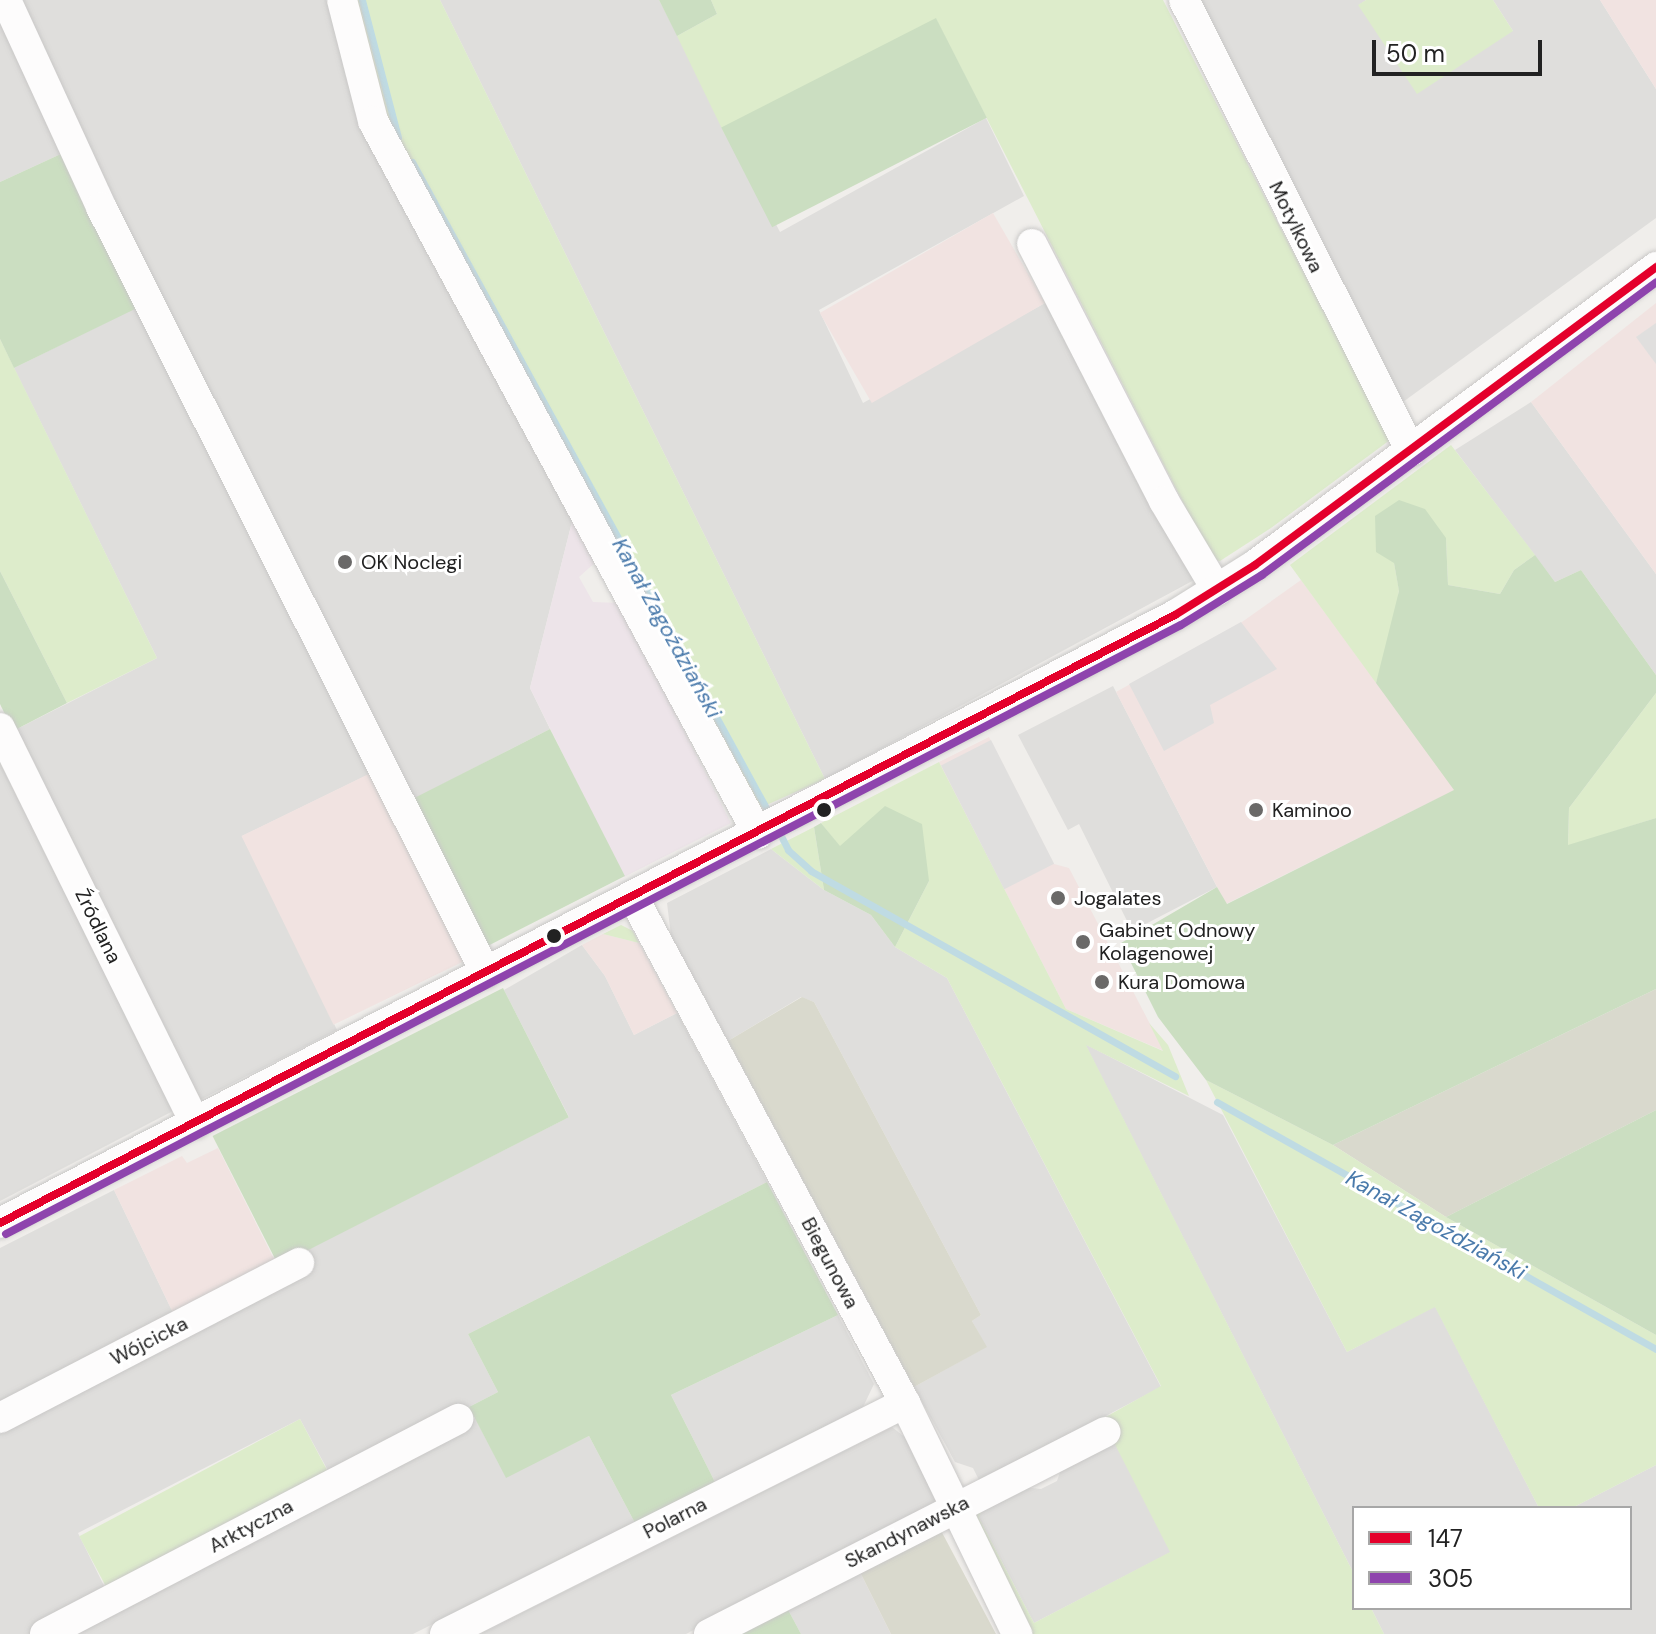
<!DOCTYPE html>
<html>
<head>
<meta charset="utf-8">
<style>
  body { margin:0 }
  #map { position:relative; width:1656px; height:1634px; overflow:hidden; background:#f0eeeb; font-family:"DM Sans",sans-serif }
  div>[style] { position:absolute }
  .residential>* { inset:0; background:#dfdedc }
  .commercial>* { inset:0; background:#f1e3e1; transform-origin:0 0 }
  .industrial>* { inset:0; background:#ede4e9 }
  .construction>* { inset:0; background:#d9d9cd }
  .grass>* { inset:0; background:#ddeccb; transform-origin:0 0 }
  .forest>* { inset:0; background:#cbdec1; transform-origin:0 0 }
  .parking>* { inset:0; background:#e0dfde; transform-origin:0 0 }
  .stream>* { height:7px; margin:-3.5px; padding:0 3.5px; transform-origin:3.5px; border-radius:3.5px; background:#bfdbe3 }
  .roads { filter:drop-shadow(0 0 2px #c9c8c7) drop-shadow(0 0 2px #c9c8c7) }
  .minor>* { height:30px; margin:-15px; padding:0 15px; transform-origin:15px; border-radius:15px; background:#fdfcfc }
  .bus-1>* { height:8px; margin:-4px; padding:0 4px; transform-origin:4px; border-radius:4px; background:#e4002b }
  .bus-2>* { height:8px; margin:-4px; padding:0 4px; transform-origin:4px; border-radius:4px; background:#8e44ad }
  .dots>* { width:22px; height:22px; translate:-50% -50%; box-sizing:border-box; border:4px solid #fff; border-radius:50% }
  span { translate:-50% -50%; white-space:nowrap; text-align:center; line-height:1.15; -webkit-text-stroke:6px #fff; paint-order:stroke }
  .street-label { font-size:20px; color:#222 }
  .poi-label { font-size:20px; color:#222 }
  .left { translate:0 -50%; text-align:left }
  .water-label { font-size:22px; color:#4a7aab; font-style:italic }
  .legend { position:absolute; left:1352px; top:1506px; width:280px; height:104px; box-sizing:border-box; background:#fff; border:2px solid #a7a7a7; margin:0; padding:10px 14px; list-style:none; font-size:24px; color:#222 }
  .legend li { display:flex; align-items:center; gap:16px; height:40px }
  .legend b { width:40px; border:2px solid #a7a7a7 }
  .scale { position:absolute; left:1372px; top:40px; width:170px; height:36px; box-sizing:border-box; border:4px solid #222; border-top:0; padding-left:10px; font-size:24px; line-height:28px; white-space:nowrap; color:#222; -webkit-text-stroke:6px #fff; paint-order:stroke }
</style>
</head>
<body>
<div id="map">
  <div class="residential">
    <i style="clip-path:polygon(0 0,333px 0,574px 514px,530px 688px,550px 729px,412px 800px,392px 763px,242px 836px,337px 1030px,196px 1102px,13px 731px,157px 658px,14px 368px,137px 307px,63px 153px,0 182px)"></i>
    <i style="clip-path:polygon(440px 0,659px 0,780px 232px,986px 118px,1024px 196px,819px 310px,863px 403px,1045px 303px,1196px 579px,825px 779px)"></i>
    <i style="clip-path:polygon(1194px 0,1366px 0,1359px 5px,1513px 31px,1493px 0,1600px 0,1656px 89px,1656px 218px,1396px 407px)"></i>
    <i style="clip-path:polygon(1531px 402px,1656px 574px,1656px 675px,1581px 570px,1555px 582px,1455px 450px)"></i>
    <i style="clip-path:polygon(1113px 686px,1217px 887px,1132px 931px,1079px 824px,1068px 830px,1018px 735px)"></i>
    <i style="clip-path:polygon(0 763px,173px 1111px,0 1201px)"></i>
    <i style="clip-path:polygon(771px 849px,824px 890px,871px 915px,895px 947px,947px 978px,1161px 1387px,980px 1482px,973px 1468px,955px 1462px,914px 1387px,986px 1347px,972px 1321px,981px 1315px,814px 1002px,801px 997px,728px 1041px,671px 936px,667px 903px)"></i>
    <i style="clip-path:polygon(582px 945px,605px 976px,634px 1035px,677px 1013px,767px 1182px,468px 1334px,498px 1392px,332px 1478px,300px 1419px,78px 1533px,108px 1594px,30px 1634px,0 1634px,0 1425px,295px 1256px,569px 1117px,504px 990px)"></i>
    <i style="clip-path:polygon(1085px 1044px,1223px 1115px,1347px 1352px,1435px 1306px,1539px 1508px,1354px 1508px,1354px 1574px)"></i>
    <i style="clip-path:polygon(114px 1190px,176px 1319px,0 1408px,0 1248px)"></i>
    <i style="clip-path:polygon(838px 1315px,874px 1384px,863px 1407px,715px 1482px,671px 1395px)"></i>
    <i style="clip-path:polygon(475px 1418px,506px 1477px,589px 1436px,635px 1523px,413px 1634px,61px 1634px)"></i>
    <i style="clip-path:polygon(892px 1427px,907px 1439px,937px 1495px,933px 1506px,686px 1634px,480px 1634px)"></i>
    <i style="clip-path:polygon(1115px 1441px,1171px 1552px,1034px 1623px,979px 1518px,981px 1510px,1023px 1487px,1041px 1489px,1057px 1481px,1061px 1469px)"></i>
    <i style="clip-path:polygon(1656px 1465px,1656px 1634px,1384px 1634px,1371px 1608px,1630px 1608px,1630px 1508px,1572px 1508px)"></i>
    <i style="clip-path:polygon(857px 1566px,891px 1634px,801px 1634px,785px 1604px)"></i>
  </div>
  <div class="commercial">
    <i style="clip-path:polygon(1600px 0,1656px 0,1656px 89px)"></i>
    <i style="left:993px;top:213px;width:104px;height:200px;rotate:60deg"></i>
    <i style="clip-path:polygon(1656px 303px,1656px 574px,1531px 402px)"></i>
    <i style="clip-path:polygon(1301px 580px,1455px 790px,1226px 904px,1116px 692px,1242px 622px)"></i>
    <i style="clip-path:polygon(989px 737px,1054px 864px,1069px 868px,1164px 1051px,1066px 1009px,939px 762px)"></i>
    <i style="left:379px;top:769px;width:210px;height:153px;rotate:64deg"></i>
    <i style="clip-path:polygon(603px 934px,639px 943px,677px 1013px,634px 1035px,605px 976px,582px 945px)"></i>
    <i style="clip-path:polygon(218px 1148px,277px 1265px,176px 1319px,114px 1190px,182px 1156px,187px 1163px)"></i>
  </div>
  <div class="industrial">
    <i style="clip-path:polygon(574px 514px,598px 560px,579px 577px,593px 602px,619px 603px,731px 823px,624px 877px,530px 688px)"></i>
  </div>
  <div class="construction">
    <i style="clip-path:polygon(1656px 989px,1656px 1110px,1446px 1217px,1333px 1145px)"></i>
    <i style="clip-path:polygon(802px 997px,814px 1002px,981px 1315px,972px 1321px,987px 1347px,914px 1387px,728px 1041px)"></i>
    <i style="clip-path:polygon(938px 1525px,996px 1634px,891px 1634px,857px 1566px)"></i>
  </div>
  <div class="grass">
    <i style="clip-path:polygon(352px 0,440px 0,825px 779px,755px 810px,385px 122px)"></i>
    <i style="clip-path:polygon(711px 0,1163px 0,1390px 440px,1271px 528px,1220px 561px,1212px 559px,936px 19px,725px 135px,677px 36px,717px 14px)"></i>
    <i style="clip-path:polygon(1366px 0,1493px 0,1513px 31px,1417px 94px,1358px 5px)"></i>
    <i style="clip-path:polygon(0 339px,157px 658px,67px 703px,0 571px)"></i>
    <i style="clip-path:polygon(1451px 445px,1535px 555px,1514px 570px,1500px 594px,1448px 585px,1446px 538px,1394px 563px,1399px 590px,1394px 628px,1376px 683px,1290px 565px)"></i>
    <i style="clip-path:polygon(1656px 693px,1656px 818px,1568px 846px,1569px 808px)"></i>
    <i style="clip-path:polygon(939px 762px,1066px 1009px,1163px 1051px,1149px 1023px,1168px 1045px,1189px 1096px,1086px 1045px,1354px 1574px,1354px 1608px,1371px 1608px,1384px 1634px,1032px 1634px,996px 1574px,969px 1513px,982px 1510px,979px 1518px,1034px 1623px,1170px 1552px,1102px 1419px,1161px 1386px,947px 978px,895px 947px,929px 881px,840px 847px,821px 823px)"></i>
    <i style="clip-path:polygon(814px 827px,824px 890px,771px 849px)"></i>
    <i style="clip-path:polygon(621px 925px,633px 931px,639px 943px,603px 934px)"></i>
    <i style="clip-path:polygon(1206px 1080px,1333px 1145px,1446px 1217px,1656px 1335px,1656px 1465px,1572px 1508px,1539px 1508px,1435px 1307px,1347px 1352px)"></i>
    <i style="left:300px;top:1419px;width:67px;height:250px;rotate:62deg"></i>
  </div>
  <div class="forest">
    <i style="clip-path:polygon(659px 0,711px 0,717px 14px,677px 36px)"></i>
    <i style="left:936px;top:18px;width:112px;height:241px;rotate:63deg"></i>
    <i style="clip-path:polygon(63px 153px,137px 308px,14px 368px,0 339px,0 182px)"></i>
    <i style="clip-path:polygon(1399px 500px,1425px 509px,1446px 538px,1448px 585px,1500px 594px,1514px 570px,1535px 555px,1555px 582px,1581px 570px,1656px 675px,1656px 693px,1569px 808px,1568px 845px,1656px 818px,1656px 989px,1333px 1145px,1206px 1080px,1158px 1017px,1121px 943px,1217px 887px,1227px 904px,1454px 790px,1376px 683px,1399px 591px,1394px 563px,1376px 552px,1375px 516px)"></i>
    <i style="clip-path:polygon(0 571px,67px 703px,13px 731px,0 704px)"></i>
    <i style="left:550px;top:729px;width:165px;height:155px;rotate:63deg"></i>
    <i style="clip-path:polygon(885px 806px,922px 824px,929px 881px,895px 947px,871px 915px,824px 890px,814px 827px,821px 823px,840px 846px)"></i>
    <i style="left:503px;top:988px;width:145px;height:326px;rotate:63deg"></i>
    <i style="clip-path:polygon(1656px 1110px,1656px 1335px,1446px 1217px)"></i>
    <i style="clip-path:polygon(767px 1182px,838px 1315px,671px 1395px,715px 1482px,635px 1523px,589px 1436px,506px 1478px,469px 1407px,498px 1392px,468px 1334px)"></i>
    <i style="clip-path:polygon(785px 1604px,801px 1634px,730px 1634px)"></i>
  </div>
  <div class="parking">
    <i style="clip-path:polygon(1656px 323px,1656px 364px,1636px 337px)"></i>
    <i style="clip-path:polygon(1241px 622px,1277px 669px,1210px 705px,1214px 723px,1164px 751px,1129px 684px)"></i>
    <i style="left:991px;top:740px;width:139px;height:56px;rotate:63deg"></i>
  </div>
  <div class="stream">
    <i style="left:362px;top:0;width:142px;rotate:75.3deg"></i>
    <i style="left:412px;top:162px;width:747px;rotate:61.27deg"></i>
    <i style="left:777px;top:828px;width:25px;rotate:63deg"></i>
    <i style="left:788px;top:850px;width:31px;rotate:42deg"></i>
    <i style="left:811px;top:871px;width:418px;rotate:29.4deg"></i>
    <i style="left:1217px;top:1102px;width:504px;rotate:29.36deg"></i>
  </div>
  <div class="roads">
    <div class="minor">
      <i style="left:6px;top:0;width:228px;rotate:65.3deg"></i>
      <i style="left:101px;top:207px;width:857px;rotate:63.32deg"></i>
      <i style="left:342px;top:0;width:125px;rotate:75.6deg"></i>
      <i style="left:373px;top:121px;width:810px;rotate:61.63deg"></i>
      <i style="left:1184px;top:0;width:505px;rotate:63.28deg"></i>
      <i style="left:1032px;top:244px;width:289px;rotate:62.8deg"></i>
      <i style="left:1164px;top:501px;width:104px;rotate:59.2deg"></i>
      <i style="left:0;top:728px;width:441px;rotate:63.7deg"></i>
      <i style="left:633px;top:897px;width:574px;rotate:61.74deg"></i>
      <i style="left:905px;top:1403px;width:257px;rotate:64.1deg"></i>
      <i style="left:0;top:1223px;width:1323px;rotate:-27.36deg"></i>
      <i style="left:1175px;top:615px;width:94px;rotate:-32deg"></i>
      <i style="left:1255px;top:565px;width:500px;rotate:-36.6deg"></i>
      <i style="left:0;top:1418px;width:337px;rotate:-27.4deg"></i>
      <i style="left:45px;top:1634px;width:466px;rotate:-27.5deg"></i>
      <i style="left:445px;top:1634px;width:515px;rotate:-26.66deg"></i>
      <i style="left:709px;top:1634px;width:445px;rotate:-27deg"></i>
    </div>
  </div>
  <div class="bus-1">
    <i style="left:0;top:1223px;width:1323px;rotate:-27.36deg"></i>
    <i style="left:1175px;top:615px;width:94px;rotate:-32deg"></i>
    <i style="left:1255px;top:565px;width:500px;rotate:-36.6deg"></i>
  </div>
  <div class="bus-2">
    <i style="left:6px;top:1234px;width:1323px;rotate:-27.4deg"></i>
    <i style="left:1181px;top:625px;width:95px;rotate:-31.7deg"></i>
    <i style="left:1262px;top:575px;width:491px;rotate:-36.6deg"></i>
  </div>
  <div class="dots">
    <i style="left:345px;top:562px;background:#6a6968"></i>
    <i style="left:824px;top:810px;background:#222"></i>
    <i style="left:1256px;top:810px;background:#6a6968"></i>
    <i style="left:1058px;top:898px;background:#6a6968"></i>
    <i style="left:554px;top:936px;background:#222"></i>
    <i style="left:1083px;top:942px;background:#6a6968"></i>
    <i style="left:1102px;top:982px;background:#6a6968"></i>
  </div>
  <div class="street-label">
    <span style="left:1296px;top:227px;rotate:64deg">Motylkowa</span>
    <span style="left:98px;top:926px;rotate:64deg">Źródlana</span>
    <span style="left:830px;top:1263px;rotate:62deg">Biegunowa</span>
    <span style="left:149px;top:1341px;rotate:-27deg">Wójcicka</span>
    <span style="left:675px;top:1518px;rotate:-27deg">Polarna</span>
    <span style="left:251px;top:1526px;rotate:-28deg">Arktyczna</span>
    <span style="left:907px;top:1532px;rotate:-27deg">Skandynawska</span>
  </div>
  <div class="poi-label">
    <span class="left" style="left:361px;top:562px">OK Noclegi</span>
    <span class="left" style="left:1272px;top:810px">Kaminoo</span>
    <span class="left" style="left:1074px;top:898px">Jogalates</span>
    <span class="left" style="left:1099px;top:942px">Gabinet Odnowy<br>Kolagenowej</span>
    <span class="left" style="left:1118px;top:982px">Kura Domowa</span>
  </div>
  <div class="water-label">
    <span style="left:667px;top:628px;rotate:61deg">Kanał Zagoździański</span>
    <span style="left:1436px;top:1225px;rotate:29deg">Kanał Zagoździański</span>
  </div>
  <ul class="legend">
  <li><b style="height:10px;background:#e4002b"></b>147</li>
  <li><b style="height:10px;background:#8e44ad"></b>305</li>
  </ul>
  <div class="scale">50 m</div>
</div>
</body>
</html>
